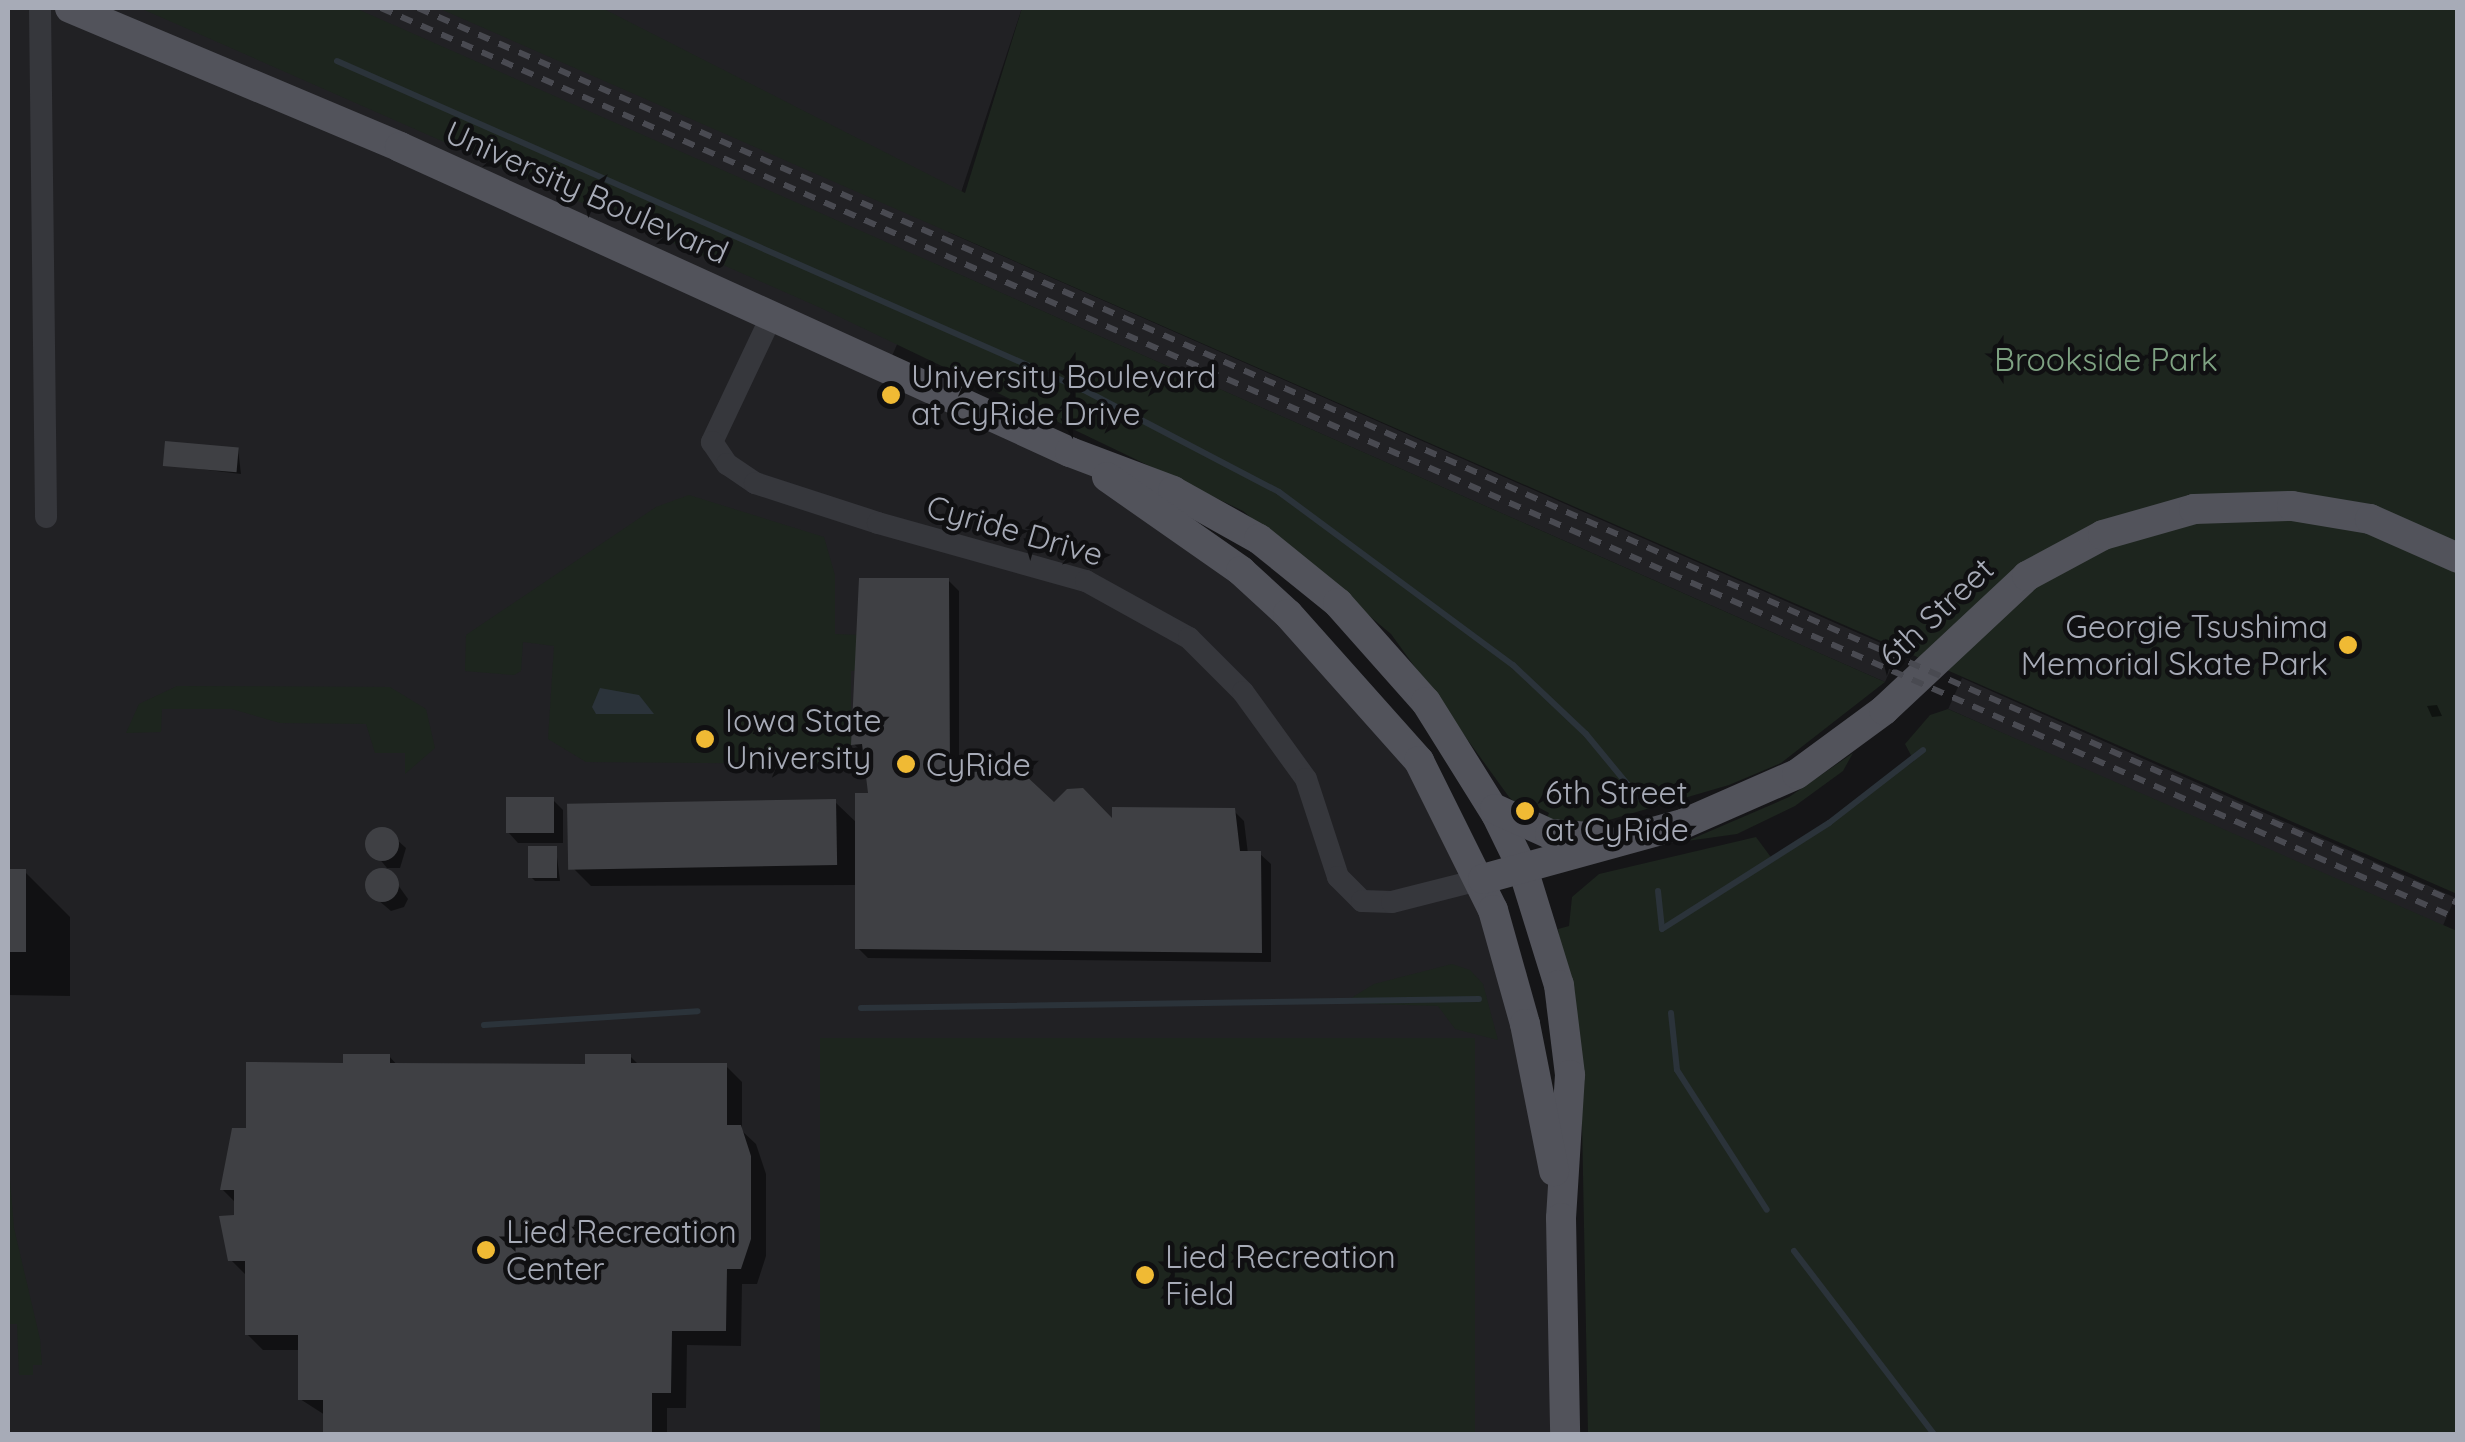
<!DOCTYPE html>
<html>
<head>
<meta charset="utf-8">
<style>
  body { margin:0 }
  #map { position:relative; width:2465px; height:1442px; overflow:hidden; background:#151517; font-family:Quicksand,sans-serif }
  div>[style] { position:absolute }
  .built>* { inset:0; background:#212124; transform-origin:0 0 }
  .green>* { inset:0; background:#1d251e; transform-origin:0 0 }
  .water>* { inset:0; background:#2b333a }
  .shadow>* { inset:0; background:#0007 }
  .stream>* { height:6px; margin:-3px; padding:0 3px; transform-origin:3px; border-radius:3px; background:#2b333a }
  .building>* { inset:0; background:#3f4044; transform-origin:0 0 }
  .round { border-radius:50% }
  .minor>* { height:22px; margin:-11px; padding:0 11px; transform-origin:11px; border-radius:11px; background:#36373c }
  .major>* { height:30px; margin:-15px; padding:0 15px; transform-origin:15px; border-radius:15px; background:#52535b }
  .rail>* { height:6px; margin-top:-3px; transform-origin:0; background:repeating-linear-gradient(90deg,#494a51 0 12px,transparent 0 22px) }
  .dots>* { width:28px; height:28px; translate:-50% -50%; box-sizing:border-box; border:5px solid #101012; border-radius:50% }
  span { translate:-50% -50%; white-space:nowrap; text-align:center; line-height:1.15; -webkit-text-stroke:9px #101012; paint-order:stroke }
  .street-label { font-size:32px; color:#a7abb7 }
  .park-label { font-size:32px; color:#7ea282 }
  .poi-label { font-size:32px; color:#a7abb7 }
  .left { translate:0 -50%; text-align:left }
  .right { translate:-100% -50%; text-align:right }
  .frame { position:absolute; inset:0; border:10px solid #a7abb7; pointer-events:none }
</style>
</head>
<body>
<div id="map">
  <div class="built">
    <i style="clip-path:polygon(8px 8px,1022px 8px,948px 232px,1899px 651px,1885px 682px,933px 263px,888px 365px,1070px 452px,1288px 614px,1466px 843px,1553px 1159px,1562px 1434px,8px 1434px)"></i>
    <i style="left:1962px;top:678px;width:540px;height:34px;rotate:24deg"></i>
  </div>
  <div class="green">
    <i style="clip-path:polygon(140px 8px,355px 8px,1885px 682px,1781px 763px,1729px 785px,1609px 820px,1545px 823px,1549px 813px,1532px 804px,1525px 812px,1509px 797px,1391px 634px,1243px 511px,823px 309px)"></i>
    <i style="clip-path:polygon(438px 8px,602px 8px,965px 193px,1022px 8px,2457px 8px,2457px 894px)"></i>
    <i style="clip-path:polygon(689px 495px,824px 537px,835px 575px,835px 634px,859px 635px,859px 670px,851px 671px,851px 745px,835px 759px,822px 764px,586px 762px,548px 739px,554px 646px,523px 642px,521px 671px,514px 675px,465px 671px,466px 635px,656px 507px)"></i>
    <i style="clip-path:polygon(177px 686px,390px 687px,426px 709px,435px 748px,405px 774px,405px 753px,375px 753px,366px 724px,280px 723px,232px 709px,162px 709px,161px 732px,126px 733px,139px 704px)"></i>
    <i style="clip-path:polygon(1948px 709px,2457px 931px,2457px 1434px,1588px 1434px,1581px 1070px,1558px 929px,1569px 926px,1572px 897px,1599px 874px,1756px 837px,1773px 860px,1914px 761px,1905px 744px,1930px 715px)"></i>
    <i style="clip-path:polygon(1853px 753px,1843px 771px,1795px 806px,1737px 834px,1687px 841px,1789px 797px)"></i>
    <i style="clip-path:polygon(1452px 964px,1470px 970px,1483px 984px,1498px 1040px,1455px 1029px,1438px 1006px,1343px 1003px,1374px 984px)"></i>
    <i style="left:820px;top:1038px;width:655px;height:396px"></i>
    <i style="clip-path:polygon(8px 1156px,14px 1228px,40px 1339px,42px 1365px,33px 1365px,33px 1375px,19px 1375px,17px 1324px,8px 1324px)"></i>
  </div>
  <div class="water">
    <i style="clip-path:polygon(600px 688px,639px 695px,654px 714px,596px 714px,592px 707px)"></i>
  </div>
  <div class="shadow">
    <i style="clip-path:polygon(238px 449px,241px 474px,166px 465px)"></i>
    <i style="clip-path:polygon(948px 580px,959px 591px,959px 774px,1115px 824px,1234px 811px,1244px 821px,1248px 854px,1260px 854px,1271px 864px,1271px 962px,868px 958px,858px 948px,858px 885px,591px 886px,570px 865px,835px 802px,858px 824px,871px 795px,864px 754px,854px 744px)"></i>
    <i style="clip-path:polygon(2437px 705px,2442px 716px,2432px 717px,2427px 706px)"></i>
    <i style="clip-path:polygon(553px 800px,563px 810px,563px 843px,518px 843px,508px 832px)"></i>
    <i style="clip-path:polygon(387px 831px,406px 848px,400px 868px,387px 868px,368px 845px,370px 837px)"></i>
    <i style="clip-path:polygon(556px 849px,560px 881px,535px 881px,531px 877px)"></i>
    <i style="clip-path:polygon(377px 871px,393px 878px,408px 899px,404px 907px,391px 911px,372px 895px,368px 882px)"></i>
    <i style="clip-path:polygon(8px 872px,25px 872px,70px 917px,70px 996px,8px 995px)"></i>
    <i style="clip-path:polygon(389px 1056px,398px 1066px,588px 1066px,630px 1056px,640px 1066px,726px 1066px,742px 1082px,742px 1131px,756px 1144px,766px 1174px,766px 1256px,757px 1284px,742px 1284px,741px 1346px,687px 1345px,686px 1408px,667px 1408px,667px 1434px,325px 1434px,325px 1415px,300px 1399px,300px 1350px,263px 1350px,247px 1334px,248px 1277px,231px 1260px,236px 1203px,222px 1189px,234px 1131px,248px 1131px,346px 1065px)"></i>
  </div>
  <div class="stream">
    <i style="left:337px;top:61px;width:816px;rotate:23.77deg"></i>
    <i style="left:1084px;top:390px;width:220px;rotate:27.6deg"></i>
    <i style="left:1279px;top:492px;width:291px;rotate:36.5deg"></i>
    <i style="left:1513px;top:665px;width:100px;rotate:43.4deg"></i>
    <i style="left:1586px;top:734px;width:82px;rotate:50.5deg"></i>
    <i style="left:1658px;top:891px;width:38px;rotate:84deg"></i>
    <i style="left:1662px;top:929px;width:198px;rotate:-32.4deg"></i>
    <i style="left:1829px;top:823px;width:119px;rotate:-37.8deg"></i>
    <i style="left:861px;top:1008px;width:618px;rotate:-0.83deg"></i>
    <i style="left:1671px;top:1013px;width:57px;rotate:84deg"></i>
    <i style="left:1677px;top:1070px;width:166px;rotate:57.3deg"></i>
    <i style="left:484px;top:1025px;width:214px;rotate:-3.7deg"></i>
    <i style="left:1794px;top:1251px;width:230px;rotate:52.6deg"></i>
  </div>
  <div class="building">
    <i style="left:165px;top:441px;width:74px;height:25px;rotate:5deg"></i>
    <i style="clip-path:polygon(859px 578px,949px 578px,950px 772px,990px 772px,1006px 757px,1054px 802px,1067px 789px,1083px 788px,1112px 818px,1112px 807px,1235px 808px,1240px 851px,1261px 851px,1262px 953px,855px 949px,855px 793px,868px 793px,862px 744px,851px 745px)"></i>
    <i style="left:506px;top:797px;width:48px;height:36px"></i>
    <i style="left:836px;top:799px;width:66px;height:269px;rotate:89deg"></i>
    <i class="round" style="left:365px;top:827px;width:34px;height:34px"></i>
    <i style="left:557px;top:846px;width:32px;height:29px;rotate:90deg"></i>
    <i class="round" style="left:365px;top:868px;width:34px;height:34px"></i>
    <i style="left:8px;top:869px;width:18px;height:83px"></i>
    <i style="clip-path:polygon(343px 1054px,390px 1054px,390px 1063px,585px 1064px,585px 1054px,631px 1054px,631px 1063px,727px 1063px,727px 1125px,741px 1125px,751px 1156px,751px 1239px,741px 1269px,727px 1269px,726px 1331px,672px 1331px,671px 1393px,652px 1393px,652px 1434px,323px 1434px,323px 1400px,298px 1400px,298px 1335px,245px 1335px,245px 1261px,228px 1261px,219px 1216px,234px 1215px,234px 1190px,220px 1190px,232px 1128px,246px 1128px,246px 1062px,343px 1063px)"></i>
  </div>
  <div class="minor">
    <i style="left:40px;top:8px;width:509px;rotate:89.32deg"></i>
    <i style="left:773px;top:313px;width:143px;rotate:115.3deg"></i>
    <i style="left:712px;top:442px;width:27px;rotate:56deg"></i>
    <i style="left:727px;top:464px;width:34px;rotate:34deg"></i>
    <i style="left:755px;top:483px;width:129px;rotate:18deg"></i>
    <i style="left:878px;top:523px;width:216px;rotate:15.6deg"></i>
    <i style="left:1086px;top:581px;width:118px;rotate:29deg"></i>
    <i style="left:1189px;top:638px;width:76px;rotate:45deg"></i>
    <i style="left:1243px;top:692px;width:107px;rotate:54.1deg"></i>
    <i style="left:1306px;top:779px;width:103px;rotate:71.9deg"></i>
    <i style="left:1338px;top:877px;width:34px;rotate:45deg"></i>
    <i style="left:1362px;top:901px;width:30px;rotate:2deg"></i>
    <i style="left:1392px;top:902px;width:94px;rotate:-14.2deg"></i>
  </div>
  <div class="major">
    <i style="left:70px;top:8px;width:358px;rotate:22.8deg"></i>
    <i style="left:400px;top:147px;width:736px;rotate:24.48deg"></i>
    <i style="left:1070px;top:452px;width:110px;rotate:20.7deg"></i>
    <i style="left:1173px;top:491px;width:98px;rotate:29.2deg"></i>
    <i style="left:1259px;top:539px;width:102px;rotate:39deg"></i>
    <i style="left:1338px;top:603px;width:132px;rotate:48.4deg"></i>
    <i style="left:1426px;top:702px;width:132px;rotate:58deg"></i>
    <i style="left:1496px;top:814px;width:61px;rotate:63.9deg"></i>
    <i style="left:1523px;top:869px;width:121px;rotate:72.8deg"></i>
    <i style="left:1559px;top:985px;width:91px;rotate:83deg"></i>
    <i style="left:1570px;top:1075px;width:143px;rotate:93.6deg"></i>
    <i style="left:1561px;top:1218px;width:216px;rotate:88.9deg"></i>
    <i style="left:1107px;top:477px;width:164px;rotate:35deg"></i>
    <i style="left:1241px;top:571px;width:64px;rotate:42.5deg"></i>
    <i style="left:1288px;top:614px;width:197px;rotate:48.3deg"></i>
    <i style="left:1419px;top:761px;width:166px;rotate:63.6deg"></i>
    <i style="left:1493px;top:910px;width:118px;rotate:74.3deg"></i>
    <i style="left:1525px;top:1024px;width:150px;rotate:78.8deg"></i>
    <i style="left:1495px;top:809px;width:60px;rotate:24.4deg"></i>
    <i style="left:1550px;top:834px;width:52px;rotate:4.4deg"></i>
    <i style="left:1483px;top:879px;width:207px;rotate:-15.4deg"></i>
    <i style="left:1683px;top:824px;width:124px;rotate:-23.7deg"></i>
    <i style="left:1797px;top:774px;width:108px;rotate:-36.3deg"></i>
    <i style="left:1884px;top:710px;width:196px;rotate:-43.1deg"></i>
    <i style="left:2027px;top:576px;width:86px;rotate:-28.3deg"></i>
    <i style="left:2103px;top:535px;width:95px;rotate:-15.9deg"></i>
    <i style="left:2194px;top:509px;width:98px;rotate:-1.8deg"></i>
    <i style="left:2292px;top:506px;width:79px;rotate:9.5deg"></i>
    <i style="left:2370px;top:519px;width:96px;rotate:23.9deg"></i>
  </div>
  <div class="rail">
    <i style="left:381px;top:8px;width:2268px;rotate:23.68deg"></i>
    <i style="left:418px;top:8px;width:2228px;rotate:23.69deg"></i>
  </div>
  <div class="dots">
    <i style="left:891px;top:395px;background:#f0ba34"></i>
    <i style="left:2348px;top:645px;background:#f0ba34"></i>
    <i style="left:705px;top:739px;background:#f0ba34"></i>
    <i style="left:906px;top:764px;background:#f0ba34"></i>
    <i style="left:1525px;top:811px;background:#f0ba34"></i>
    <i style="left:486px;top:1250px;background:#f0ba34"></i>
    <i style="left:1145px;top:1275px;background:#f0ba34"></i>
  </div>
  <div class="street-label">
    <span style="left:587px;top:192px;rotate:24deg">University Boulevard</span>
    <span style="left:1015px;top:530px;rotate:16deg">Cyride Drive</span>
    <span style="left:1936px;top:612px;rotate:-43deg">6th Street</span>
  </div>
  <div class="park-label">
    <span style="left:2106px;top:359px">Brookside Park</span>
  </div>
  <div class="poi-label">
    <span class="left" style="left:911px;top:395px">University Boulevard<br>at CyRide Drive</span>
    <span class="right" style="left:2328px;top:645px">Georgie Tsushima<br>Memorial Skate Park</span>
    <span class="left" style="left:725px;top:739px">Iowa State<br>University</span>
    <span class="left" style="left:926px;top:764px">CyRide</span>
    <span class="left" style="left:1545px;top:811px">6th Street<br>at CyRide</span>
    <span class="left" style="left:506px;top:1250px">Lied Recreation<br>Center</span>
    <span class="left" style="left:1165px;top:1275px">Lied Recreation<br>Field</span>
  </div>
  <div class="frame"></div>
</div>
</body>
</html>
